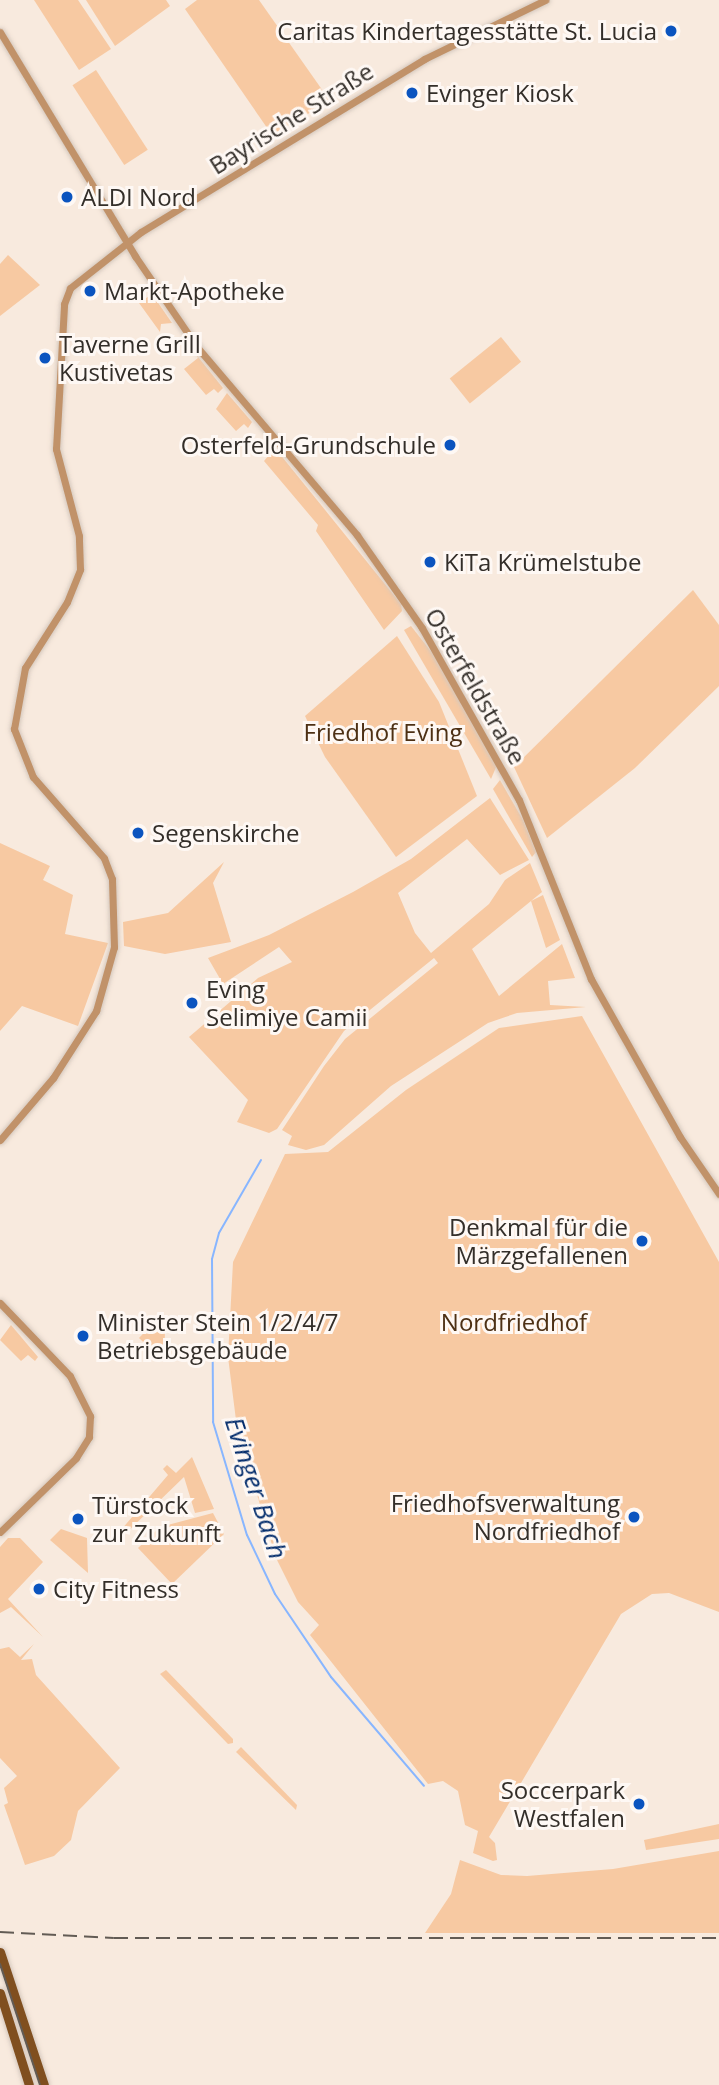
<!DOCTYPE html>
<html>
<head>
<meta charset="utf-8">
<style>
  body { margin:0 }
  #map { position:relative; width:719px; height:2085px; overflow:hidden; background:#f8eade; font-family:"Open Sans",sans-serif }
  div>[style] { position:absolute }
  .green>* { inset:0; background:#f7c9a2; transform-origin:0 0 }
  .stream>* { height:2px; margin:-1px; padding:0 1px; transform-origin:1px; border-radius:1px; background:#88b6ff }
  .roads { filter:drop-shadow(0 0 2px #d5c8bd) drop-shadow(0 0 2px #d5c8bd) }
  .tertiary>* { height:7px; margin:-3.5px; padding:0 3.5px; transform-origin:3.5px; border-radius:3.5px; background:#c19269 }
  .primary>* { height:9px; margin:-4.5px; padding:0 4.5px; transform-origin:4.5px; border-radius:4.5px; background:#804f1f }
  .tram>* { height:2px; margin:-1px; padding:0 1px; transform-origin:1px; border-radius:1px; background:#625b54 }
  .rail>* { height:2px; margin-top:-1px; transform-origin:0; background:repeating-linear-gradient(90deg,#625b54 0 14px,transparent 0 21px) }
  .dots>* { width:19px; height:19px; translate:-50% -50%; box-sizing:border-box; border:4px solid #fef8f4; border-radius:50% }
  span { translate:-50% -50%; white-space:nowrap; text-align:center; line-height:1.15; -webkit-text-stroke:6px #fef8f4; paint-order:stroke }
  .poi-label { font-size:24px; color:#332e29 }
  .right { translate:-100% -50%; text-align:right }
  .left { translate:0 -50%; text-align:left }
  .street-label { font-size:24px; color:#332e29 }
  .park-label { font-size:24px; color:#4d3014 }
  .water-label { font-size:26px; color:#042d6c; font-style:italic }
</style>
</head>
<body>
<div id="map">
  <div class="green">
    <i style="clip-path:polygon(34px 0,78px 0,111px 49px,79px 70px)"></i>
    <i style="clip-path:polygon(86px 0,166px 0,170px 6px,115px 46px)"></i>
    <i style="clip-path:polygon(197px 0,259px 0,330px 101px,272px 135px,185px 9px)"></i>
    <i style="left:96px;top:70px;width:95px;height:28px;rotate:57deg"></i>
    <i style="clip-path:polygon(8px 255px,40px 285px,0 316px,0 264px)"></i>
    <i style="clip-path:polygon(152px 294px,172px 323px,161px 324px,160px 332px,139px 303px)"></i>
    <i style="left:501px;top:337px;width:32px;height:66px;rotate:51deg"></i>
    <i style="clip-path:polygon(195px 353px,223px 388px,218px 393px,214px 389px,206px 395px,184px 369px,198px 358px)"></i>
    <i style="clip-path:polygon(227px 393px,252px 422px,248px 428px,244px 424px,236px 431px,216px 409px)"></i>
    <i style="clip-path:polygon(275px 448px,401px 604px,402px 611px,384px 630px,316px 531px,318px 525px,264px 461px)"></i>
    <i style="clip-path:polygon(693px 590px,719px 625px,719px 686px,635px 768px,547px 838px,514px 767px)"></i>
    <i style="clip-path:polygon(411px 626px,433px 654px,497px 765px,491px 779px,404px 630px)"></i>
    <i style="clip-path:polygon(397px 636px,439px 702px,477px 796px,396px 857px,325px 757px,305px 716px)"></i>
    <i style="clip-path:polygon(500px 780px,523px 820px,536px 852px,532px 857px,493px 789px)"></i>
    <i style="clip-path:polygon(490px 798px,529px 860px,500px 875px,467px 839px,398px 893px,415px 933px,431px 953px,489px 904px,505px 880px,530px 863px,542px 892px,531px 901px,543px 895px,560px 940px,546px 948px,531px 901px,472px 949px,499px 996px,562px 944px,575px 978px,548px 981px,550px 1005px,586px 1007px,517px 1013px,488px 1023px,391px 1086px,324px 1145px,306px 1150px,288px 1145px,292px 1136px,282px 1130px,324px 1066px,345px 1039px,438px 963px,434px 958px,344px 1031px,277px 1129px,269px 1133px,237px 1122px,248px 1100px,189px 1037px,258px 978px,292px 962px,279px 947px,223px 984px,208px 958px,269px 935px,353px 892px,411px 859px)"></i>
    <i style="clip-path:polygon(0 843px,50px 866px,43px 880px,73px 895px,65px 934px,108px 943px,78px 1026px,22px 1006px,0 1031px)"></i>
    <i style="clip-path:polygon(224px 862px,213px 883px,231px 942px,165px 954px,124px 946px,123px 922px,168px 913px)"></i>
    <i style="clip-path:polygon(582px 1016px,719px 1262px,719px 1612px,669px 1593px,652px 1594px,621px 1614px,489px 1837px,495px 1843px,497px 1860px,493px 1861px,473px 1853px,478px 1831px,465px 1825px,458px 1791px,443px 1781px,428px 1784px,310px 1635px,319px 1625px,298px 1602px,276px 1558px,237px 1428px,228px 1357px,233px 1262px,285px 1154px,328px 1152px,406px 1090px,499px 1028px)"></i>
    <i style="clip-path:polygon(158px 1318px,165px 1331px,164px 1362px,139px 1338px)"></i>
    <i style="clip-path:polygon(11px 1325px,38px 1357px,35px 1361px,28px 1355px,21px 1361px,0 1340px)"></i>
    <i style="clip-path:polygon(192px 1457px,214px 1509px,195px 1513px,184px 1477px,122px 1537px,116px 1536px,115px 1528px,121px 1530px,168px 1475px,163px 1469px,167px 1465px,176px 1473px)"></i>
    <i style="clip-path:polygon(213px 1513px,224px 1534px,172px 1584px,138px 1548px,160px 1527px)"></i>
    <i style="clip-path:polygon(61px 1529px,87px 1538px,88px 1573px,50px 1540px)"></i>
    <i style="clip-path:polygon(8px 1538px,20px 1538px,43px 1562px,8px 1599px,43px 1637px,11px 1607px,0 1613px,0 1547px)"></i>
    <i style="clip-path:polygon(34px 1644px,21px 1660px,32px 1659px,36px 1675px,120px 1768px,78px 1811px,71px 1840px,54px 1856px,25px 1865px,4px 1805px,8px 1803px,4px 1788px,17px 1776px,0 1758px,0 1649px,9px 1647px,20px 1657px)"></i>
    <i style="clip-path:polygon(166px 1670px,233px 1739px,233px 1743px,228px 1744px,160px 1674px)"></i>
    <i style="clip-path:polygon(241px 1747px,297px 1805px,296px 1810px,236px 1752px)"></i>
    <i style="clip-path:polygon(719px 1824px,719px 1839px,646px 1850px,644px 1840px)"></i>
    <i style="clip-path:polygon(719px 1851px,719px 1933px,425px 1933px,451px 1894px,460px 1860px,501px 1875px,527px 1876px,613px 1869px)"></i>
  </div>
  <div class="stream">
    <i style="left:261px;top:1160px;width:84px;rotate:119.9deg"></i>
    <i style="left:219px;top:1233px;width:27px;rotate:105deg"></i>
    <i style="left:212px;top:1259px;width:163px;rotate:89.6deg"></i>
    <i style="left:213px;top:1422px;width:118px;rotate:73.3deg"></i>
    <i style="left:247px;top:1535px;width:65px;rotate:64.6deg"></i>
    <i style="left:275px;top:1594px;width:100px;rotate:56deg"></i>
    <i style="left:331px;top:1677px;width:143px;rotate:49.5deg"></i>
  </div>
  <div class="roads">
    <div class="tertiary">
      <i style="left:0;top:32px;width:262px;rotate:58.9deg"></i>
      <i style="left:135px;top:256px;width:110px;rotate:55.7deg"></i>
      <i style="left:197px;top:347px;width:247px;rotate:49.6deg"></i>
      <i style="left:357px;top:535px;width:113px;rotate:55deg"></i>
      <i style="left:422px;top:628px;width:197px;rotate:60.6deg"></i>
      <i style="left:519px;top:800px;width:193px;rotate:68.1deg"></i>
      <i style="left:591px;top:979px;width:181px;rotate:60.6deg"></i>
      <i style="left:680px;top:1137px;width:69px;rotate:55.6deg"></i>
      <i style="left:0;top:1140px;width:82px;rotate:-49.5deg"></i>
      <i style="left:53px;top:1078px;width:80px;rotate:-57.3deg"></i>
      <i style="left:96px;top:1011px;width:66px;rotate:-74.3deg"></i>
      <i style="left:114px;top:947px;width:68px;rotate:-91.7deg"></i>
      <i style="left:112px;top:879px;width:22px;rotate:-111deg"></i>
      <i style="left:104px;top:858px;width:108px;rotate:-131.2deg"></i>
      <i style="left:33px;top:777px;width:52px;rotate:-111.6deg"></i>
      <i style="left:14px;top:729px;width:62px;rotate:-79.8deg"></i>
      <i style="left:25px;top:668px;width:78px;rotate:-57.5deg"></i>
      <i style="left:67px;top:602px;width:35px;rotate:-68deg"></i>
      <i style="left:80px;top:569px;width:33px;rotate:-92deg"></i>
      <i style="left:79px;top:536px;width:90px;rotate:-104.8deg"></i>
      <i style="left:56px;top:449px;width:145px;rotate:-86.8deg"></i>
      <i style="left:64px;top:304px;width:17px;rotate:-69deg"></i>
      <i style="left:70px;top:288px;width:90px;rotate:-38.3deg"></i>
      <i style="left:141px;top:232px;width:332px;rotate:-31.4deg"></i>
      <i style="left:424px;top:59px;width:135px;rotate:-26deg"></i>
      <i style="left:0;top:1303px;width:101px;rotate:46.2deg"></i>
      <i style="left:70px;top:1376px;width:45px;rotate:63.4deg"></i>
      <i style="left:90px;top:1416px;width:21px;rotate:93deg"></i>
      <i style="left:89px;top:1437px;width:25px;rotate:122deg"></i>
      <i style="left:76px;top:1458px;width:106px;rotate:135.8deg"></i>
    </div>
    <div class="primary">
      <i style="left:0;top:1952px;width:140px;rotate:71.7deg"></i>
      <i style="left:0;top:1993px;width:96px;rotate:72.5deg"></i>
    </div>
  </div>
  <div class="tram">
    <i style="left:0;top:1964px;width:127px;rotate:71.7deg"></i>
  </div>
  <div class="rail">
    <i style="left:0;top:1932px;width:114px;rotate:3deg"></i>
    <i style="left:114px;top:1938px;width:605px"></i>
  </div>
  <div class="dots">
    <i style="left:671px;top:31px;background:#0b54bf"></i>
    <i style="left:412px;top:93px;background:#0b54bf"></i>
    <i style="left:67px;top:197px;background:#0b54bf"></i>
    <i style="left:90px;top:291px;background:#0b54bf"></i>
    <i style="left:45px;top:358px;background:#0b54bf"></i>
    <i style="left:450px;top:445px;background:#0b54bf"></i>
    <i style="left:430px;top:562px;background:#0b54bf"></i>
    <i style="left:138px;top:833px;background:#0b54bf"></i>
    <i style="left:192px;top:1003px;background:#0b54bf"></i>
    <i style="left:642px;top:1241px;background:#0b54bf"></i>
    <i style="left:83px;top:1336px;background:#0b54bf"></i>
    <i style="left:634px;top:1517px;background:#0b54bf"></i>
    <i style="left:78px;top:1519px;background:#0b54bf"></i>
    <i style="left:39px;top:1589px;background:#0b54bf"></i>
    <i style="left:639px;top:1804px;background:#0b54bf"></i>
  </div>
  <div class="poi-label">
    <span class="right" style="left:657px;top:31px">Caritas Kindertagesstätte St. Lucia</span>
    <span class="left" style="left:426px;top:93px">Evinger Kiosk</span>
    <span class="left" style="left:81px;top:197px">ALDI Nord</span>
    <span class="left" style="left:104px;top:291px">Markt-Apotheke</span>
    <span class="left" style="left:59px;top:358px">Taverne Grill<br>Kustivetas</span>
    <span class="right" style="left:436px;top:445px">Osterfeld-Grundschule</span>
    <span class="left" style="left:444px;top:562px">KiTa Krümelstube</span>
    <span class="left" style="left:152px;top:833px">Segenskirche</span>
    <span class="left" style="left:206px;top:1003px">Eving<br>Selimiye Camii</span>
    <span class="right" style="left:628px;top:1241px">Denkmal für die<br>Märzgefallenen</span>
    <span class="left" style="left:97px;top:1336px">Minister Stein 1/2/4/7<br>Betriebsgebäude</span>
    <span class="right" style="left:620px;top:1517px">Friedhofsverwaltung<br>Nordfriedhof</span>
    <span class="left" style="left:92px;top:1519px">Türstock<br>zur Zukunft</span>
    <span class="left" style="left:53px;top:1589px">City Fitness</span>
    <span class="right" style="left:625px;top:1804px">Soccerpark<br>Westfalen</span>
  </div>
  <div class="street-label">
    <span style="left:291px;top:118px;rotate:-32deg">Bayrische Straße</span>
    <span style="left:476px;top:686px;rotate:60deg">Osterfeldstraße</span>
  </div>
  <div class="park-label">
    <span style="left:383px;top:732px">Friedhof Eving</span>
    <span style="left:514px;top:1322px">Nordfriedhof</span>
  </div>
  <div class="water-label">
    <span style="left:256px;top:1488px;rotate:72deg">Evinger Bach</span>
  </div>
</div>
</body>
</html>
